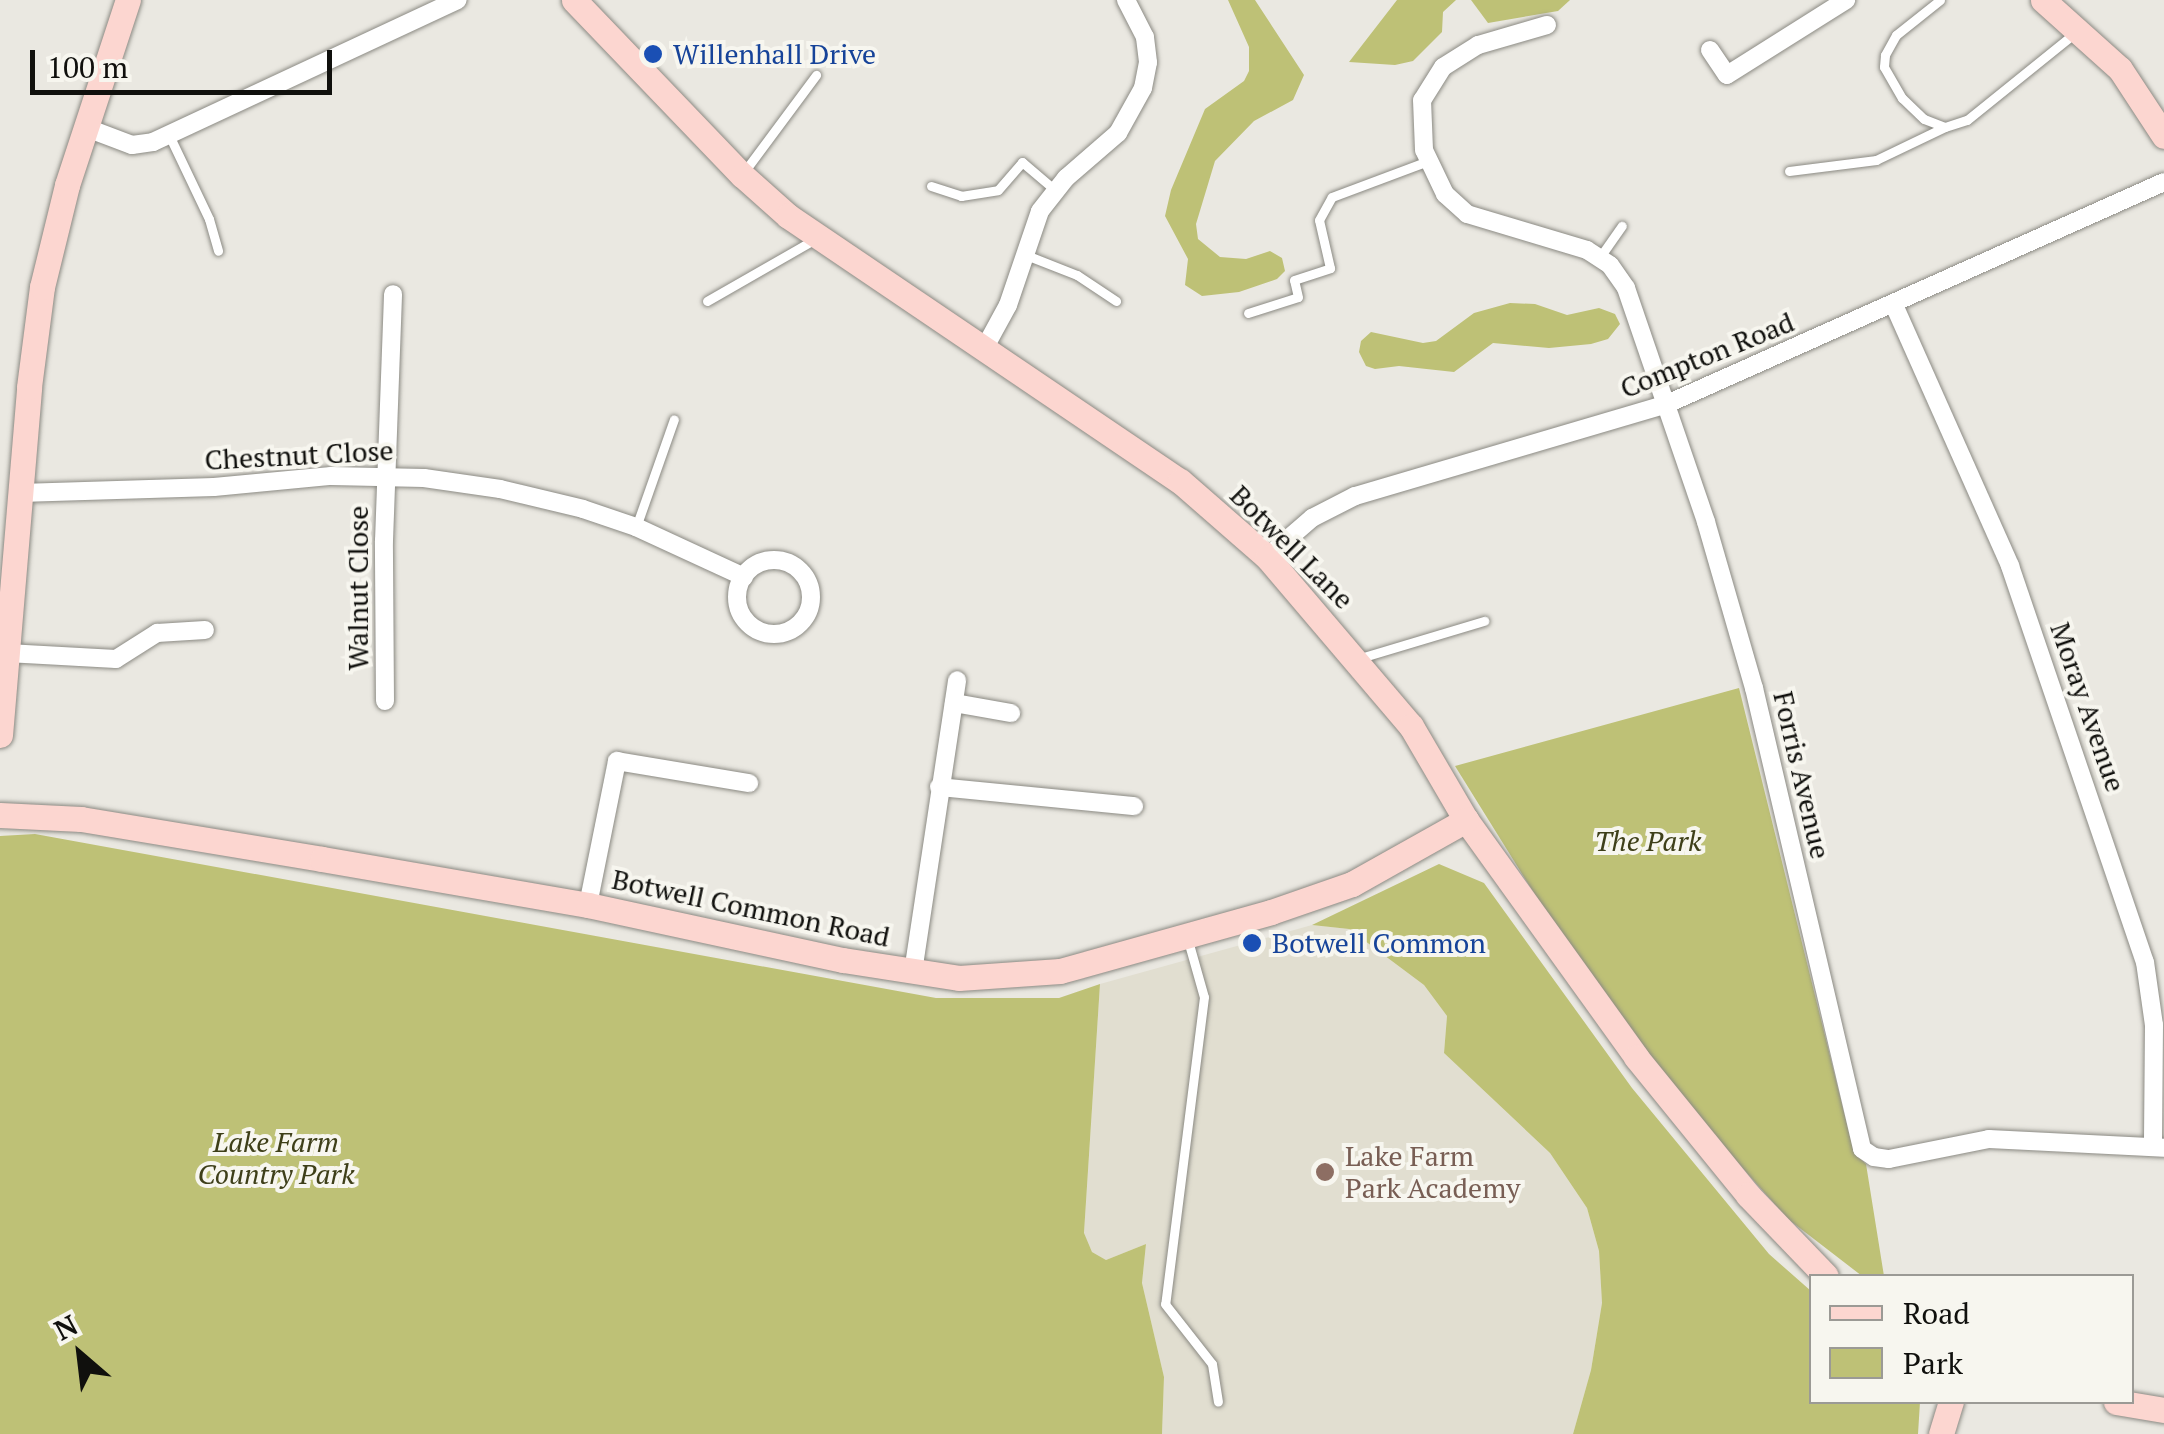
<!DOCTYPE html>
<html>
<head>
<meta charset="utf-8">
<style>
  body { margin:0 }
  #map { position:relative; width:2164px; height:1434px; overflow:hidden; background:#eae8e1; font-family:"PT Serif",serif }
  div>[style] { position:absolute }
  .built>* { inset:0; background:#e1ded0 }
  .green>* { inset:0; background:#bec176 }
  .roads { filter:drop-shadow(0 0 2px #8b8a83) drop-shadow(0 0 2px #8b8a83) }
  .lane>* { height:9px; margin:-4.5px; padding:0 4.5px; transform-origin:4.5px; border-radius:4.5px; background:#fff }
  .street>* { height:18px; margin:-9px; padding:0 9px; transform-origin:9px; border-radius:9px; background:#fff }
  .street>.ring { margin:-9px; padding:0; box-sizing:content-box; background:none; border:18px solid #fff; border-radius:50% }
  .secondary>* { height:25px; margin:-12.5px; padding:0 12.5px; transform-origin:12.5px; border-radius:12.5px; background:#fcd6d0 }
  .dots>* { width:28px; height:28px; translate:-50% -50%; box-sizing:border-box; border:5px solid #f7f6ef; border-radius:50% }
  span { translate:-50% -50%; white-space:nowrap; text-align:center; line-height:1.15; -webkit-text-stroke:8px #f7f6ef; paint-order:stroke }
  .transit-label { font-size:28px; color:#164399 }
  .left { translate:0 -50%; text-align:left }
  .street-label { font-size:28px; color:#10100d }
  .park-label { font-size:28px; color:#3e3f19; font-style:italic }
  .education-label { font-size:28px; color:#785e54 }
  .legend { position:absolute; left:1809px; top:1274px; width:325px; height:130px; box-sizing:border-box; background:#f7f6ef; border:2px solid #9b9a95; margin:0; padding:12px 18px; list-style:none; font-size:30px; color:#10100d }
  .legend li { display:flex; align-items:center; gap:20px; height:50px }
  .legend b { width:50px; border:2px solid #9b9a95 }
  .north { position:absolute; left:30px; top:1304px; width:100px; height:100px; -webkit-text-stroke:8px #f7f6ef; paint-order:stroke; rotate:332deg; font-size:28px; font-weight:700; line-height:40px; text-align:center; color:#10100d }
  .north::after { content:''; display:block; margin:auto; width:35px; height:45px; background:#10100d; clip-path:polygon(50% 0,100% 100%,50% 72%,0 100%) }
  .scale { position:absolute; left:30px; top:50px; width:302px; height:45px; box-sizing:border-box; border:5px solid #10100d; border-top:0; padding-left:12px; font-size:30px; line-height:35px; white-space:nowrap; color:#10100d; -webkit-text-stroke:8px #f7f6ef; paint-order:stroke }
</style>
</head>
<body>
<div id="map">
  <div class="built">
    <i style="clip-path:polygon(1312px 925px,1349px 929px,1424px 985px,1447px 1016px,1444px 1053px,1550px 1153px,1587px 1208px,1599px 1251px,1602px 1303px,1591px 1370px,1573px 1434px,1162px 1434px,1164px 1377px,1142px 1283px,1146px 1244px,1106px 1260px,1092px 1252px,1084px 1234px,1100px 984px)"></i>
  </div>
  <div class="green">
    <i style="clip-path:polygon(1228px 0,1255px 0,1304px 75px,1293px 100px,1254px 121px,1215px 161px,1196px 224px,1198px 239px,1220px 257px,1246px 259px,1270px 251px,1282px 258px,1285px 271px,1277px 279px,1239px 292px,1202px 296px,1185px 285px,1188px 259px,1165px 216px,1171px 190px,1205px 109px,1244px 81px,1249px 71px,1249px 47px)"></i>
    <i style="clip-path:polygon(1397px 0,1456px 0,1443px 12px,1442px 32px,1413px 61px,1395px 65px,1349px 62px)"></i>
    <i style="clip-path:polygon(1471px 0,1570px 0,1558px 11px,1488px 23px)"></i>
    <i style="clip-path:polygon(1510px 303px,1535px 304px,1567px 315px,1599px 308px,1615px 314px,1620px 324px,1608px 339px,1591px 344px,1549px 348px,1493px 343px,1454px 372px,1399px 366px,1375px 369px,1366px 366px,1359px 352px,1361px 341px,1371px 332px,1423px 343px,1436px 341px,1474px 313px)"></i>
    <i style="clip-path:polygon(1739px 688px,1854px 1153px,1866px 1164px,1884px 1276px,1862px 1276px,1788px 1219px,1680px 1098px,1547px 914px,1455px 766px)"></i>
    <i style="clip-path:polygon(35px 834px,936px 998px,1059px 998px,1100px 984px,1084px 1233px,1092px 1252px,1106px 1260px,1146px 1244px,1142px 1283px,1164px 1377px,1162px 1434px,0 1434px,0 836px)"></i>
    <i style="clip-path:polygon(1439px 864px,1484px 883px,1632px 1088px,1769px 1254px,1811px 1291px,1812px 1402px,1920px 1402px,1918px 1434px,1573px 1434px,1591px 1370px,1602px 1303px,1599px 1251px,1587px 1208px,1550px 1153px,1444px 1053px,1447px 1016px,1424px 985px,1349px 929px,1312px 925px)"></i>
  </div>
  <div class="roads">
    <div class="lane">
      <i style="left:1940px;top:0;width:56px;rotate:141.5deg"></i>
      <i style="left:1896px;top:35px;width:23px;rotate:119deg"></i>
      <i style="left:1885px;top:55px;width:12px;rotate:95deg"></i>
      <i style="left:1884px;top:67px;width:36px;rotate:60deg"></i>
      <i style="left:1902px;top:98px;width:30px;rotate:44deg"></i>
      <i style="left:1924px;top:119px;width:22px;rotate:21deg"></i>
      <i style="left:1945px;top:127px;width:23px;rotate:-18deg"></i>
      <i style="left:1967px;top:120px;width:139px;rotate:-38.9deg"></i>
      <i style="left:169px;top:135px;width:93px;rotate:64.5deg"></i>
      <i style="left:209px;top:219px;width:33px;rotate:74deg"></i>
      <i style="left:1789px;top:171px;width:88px;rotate:-7.2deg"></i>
      <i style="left:1876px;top:160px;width:76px;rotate:-25.6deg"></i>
      <i style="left:744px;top:172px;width:121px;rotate:-53.4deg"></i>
      <i style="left:931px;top:186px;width:32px;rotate:18deg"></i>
      <i style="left:961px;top:196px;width:37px;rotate:-9deg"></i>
      <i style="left:998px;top:190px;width:37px;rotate:-49deg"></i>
      <i style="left:1022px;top:162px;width:43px;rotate:40.3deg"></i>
      <i style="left:1026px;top:255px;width:55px;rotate:21.4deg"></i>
      <i style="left:1077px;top:275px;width:47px;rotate:33.7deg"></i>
      <i style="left:1600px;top:257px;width:38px;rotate:-55deg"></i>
      <i style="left:707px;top:301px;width:127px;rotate:-29.8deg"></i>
      <i style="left:1248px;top:313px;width:52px;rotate:-17.7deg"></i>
      <i style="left:1298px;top:297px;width:17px;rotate:-103deg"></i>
      <i style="left:1294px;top:280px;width:38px;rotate:-18deg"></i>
      <i style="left:1330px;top:268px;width:49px;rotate:-102.9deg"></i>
      <i style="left:1319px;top:220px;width:26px;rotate:-61deg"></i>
      <i style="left:1332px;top:197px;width:103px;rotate:-20.6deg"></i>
      <i style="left:636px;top:527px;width:114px;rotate:-70.6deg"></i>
      <i style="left:1357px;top:659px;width:133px;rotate:-16.7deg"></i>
      <i style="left:1187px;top:937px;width:62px;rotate:74.2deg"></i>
      <i style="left:1204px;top:997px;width:309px;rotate:97.2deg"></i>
      <i style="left:1165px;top:1304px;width:76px;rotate:51.9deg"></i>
      <i style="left:1212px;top:1364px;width:38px;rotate:81deg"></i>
    </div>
    <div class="street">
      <i style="left:1547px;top:25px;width:72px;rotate:163.8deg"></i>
      <i style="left:1478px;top:45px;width:41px;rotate:147.8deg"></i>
      <i style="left:1443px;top:67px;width:39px;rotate:122deg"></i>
      <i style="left:1422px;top:100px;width:50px;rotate:87.7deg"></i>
      <i style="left:1424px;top:150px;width:49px;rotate:64.5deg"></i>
      <i style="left:1445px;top:194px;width:30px;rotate:42deg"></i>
      <i style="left:1467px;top:214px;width:125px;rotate:16.7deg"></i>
      <i style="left:1587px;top:250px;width:27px;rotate:33deg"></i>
      <i style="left:1610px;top:265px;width:28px;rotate:55deg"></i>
      <i style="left:1626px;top:288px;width:247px;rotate:71.1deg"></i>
      <i style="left:1706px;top:522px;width:173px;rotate:73.9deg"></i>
      <i style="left:1754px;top:688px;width:473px;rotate:76.8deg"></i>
      <i style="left:1862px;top:1149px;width:14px;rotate:34deg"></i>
      <i style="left:1874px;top:1157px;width:15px;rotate:8deg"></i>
      <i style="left:1889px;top:1159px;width:102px;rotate:-11.3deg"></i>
      <i style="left:1989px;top:1139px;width:175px;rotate:2.9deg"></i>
      <i style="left:1710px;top:50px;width:30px;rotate:56deg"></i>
      <i style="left:1727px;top:75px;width:141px;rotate:-32.2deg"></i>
      <i style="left:87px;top:128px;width:48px;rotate:20.7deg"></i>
      <i style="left:132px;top:145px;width:21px;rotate:-8deg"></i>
      <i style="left:153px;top:142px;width:336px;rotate:-25deg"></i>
      <i style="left:1894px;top:305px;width:286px;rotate:66deg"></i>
      <i style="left:2010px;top:566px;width:418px;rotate:71.2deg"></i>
      <i style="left:2145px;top:962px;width:64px;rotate:81.9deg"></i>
      <i style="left:2154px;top:1025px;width:122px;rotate:90.5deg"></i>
      <i style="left:984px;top:349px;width:50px;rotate:-61.4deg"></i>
      <i style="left:1008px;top:305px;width:99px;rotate:-71.2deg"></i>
      <i style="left:1040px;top:211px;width:42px;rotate:-51.8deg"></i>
      <i style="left:1066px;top:178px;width:69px;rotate:-40.9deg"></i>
      <i style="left:1118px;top:133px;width:51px;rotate:-60.9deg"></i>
      <i style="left:1143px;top:88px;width:26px;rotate:-79deg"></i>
      <i style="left:1148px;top:62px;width:25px;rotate:-97deg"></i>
      <i style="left:1145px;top:37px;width:42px;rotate:-117.2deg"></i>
      <i style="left:20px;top:493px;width:194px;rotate:-1.8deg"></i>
      <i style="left:214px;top:487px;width:118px;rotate:-5.4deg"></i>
      <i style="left:331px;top:476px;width:93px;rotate:1.2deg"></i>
      <i style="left:424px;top:478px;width:77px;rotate:8.2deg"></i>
      <i style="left:500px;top:489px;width:85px;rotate:13.5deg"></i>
      <i style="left:583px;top:509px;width:56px;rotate:18.8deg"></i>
      <i style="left:636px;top:527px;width:119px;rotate:24.8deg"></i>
      <i style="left:1267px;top:557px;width:60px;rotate:-40.9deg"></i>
      <i style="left:1312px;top:518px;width:48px;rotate:-27.1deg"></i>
      <i style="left:1355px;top:496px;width:325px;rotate:-16.4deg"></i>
      <i style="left:1667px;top:404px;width:544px;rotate:-24.07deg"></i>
      <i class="ring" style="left:737px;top:560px;width:56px;height:56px"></i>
      <i style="left:7px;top:653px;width:109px;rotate:3.2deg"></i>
      <i style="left:116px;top:659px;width:49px;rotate:-32.4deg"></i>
      <i style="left:157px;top:633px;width:48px;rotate:-3.6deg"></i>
      <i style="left:385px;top:701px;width:160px;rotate:-90.4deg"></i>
      <i style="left:384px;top:541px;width:247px;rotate:-87.9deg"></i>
      <i style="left:954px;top:703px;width:58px;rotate:10deg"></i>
      <i style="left:939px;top:787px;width:196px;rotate:5.6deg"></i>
      <i style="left:588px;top:905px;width:147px;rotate:-78.6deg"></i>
      <i style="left:617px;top:761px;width:134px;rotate:9.5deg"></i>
      <i style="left:913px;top:972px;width:295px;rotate:-81.4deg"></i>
    </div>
    <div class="secondary">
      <i style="left:574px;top:0;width:243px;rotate:46.2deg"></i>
      <i style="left:742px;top:175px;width:62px;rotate:41.7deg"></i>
      <i style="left:788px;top:216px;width:473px;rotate:34.1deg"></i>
      <i style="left:1180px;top:481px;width:116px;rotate:41.1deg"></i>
      <i style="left:1267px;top:557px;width:222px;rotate:49.6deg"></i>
      <i style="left:1411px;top:726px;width:109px;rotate:59.7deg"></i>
      <i style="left:1466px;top:820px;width:292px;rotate:54.3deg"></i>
      <i style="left:1636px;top:1057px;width:178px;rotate:50.9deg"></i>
      <i style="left:1748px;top:1195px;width:112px;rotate:46.1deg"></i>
      <i style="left:2043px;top:0;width:103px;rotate:41.9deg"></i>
      <i style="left:2120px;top:69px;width:80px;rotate:56.7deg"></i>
      <i style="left:0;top:735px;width:349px;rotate:-85.2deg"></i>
      <i style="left:29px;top:387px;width:101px;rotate:-82.6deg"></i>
      <i style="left:42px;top:287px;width:105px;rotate:-76.2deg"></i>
      <i style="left:67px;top:185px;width:195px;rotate:-71.8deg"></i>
      <i style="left:0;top:815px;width:81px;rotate:2.8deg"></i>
      <i style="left:81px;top:819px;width:244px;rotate:9.4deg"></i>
      <i style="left:322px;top:859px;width:270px;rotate:9.8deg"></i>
      <i style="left:588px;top:905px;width:261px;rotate:12.2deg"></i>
      <i style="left:843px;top:960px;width:117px;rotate:8.8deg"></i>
      <i style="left:959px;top:978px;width:101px;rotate:-4deg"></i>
      <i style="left:1060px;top:971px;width:219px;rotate:-15.6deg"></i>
      <i style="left:1271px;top:912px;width:86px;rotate:-19.1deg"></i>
      <i style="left:1352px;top:884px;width:131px;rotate:-29.3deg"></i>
      <i style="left:2116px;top:1402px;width:49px;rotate:9.5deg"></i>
      <i style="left:1941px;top:1434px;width:34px;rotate:-73deg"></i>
    </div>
  </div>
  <div class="dots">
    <i style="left:653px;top:54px;background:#1a4fb4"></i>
    <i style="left:1252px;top:943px;background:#1a4fb4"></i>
    <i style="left:1325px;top:1172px;background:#8d6e63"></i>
  </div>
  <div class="transit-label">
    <span class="left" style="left:673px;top:54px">Willenhall Drive</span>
    <span class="left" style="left:1272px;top:943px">Botwell Common</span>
  </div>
  <div class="street-label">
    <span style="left:1707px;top:355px;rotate:-22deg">Compton Road</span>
    <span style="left:299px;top:455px;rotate:-3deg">Chestnut Close</span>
    <span style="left:1292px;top:547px;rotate:45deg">Botwell Lane</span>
    <span style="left:358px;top:588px;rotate:-90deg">Walnut Close</span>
    <span style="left:2088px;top:707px;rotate:71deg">Moray Avenue</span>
    <span style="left:1802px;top:775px;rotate:77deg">Forris Avenue</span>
    <span style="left:751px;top:908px;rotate:12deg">Botwell Common Road</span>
  </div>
  <div class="park-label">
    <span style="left:1648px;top:841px">The Park</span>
    <span style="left:276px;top:1158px">Lake Farm<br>Country Park</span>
  </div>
  <div class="education-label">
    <span class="left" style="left:1345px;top:1172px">Lake Farm<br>Park Academy</span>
  </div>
  <ul class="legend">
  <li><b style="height:12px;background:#fcd6d0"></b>Road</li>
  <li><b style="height:28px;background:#bec176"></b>Park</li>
  </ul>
  <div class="north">N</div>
  <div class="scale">100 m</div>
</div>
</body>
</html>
